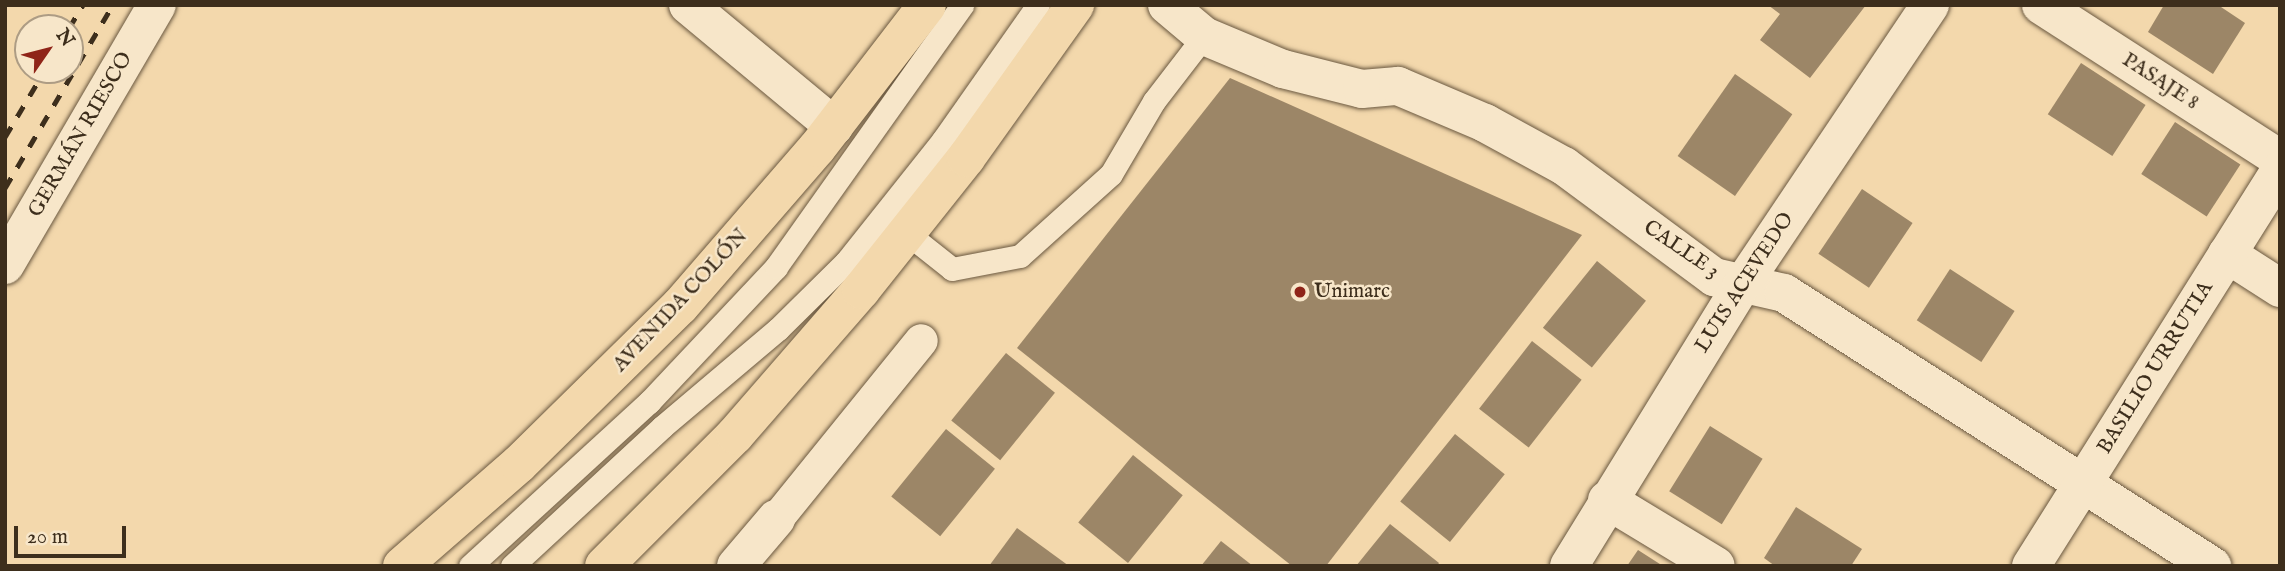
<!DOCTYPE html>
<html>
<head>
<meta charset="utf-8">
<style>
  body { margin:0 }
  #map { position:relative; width:2285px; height:571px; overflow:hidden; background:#f3d8ac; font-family:"IM FELL English",serif }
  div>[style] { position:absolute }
  .building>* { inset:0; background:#9c8667; transform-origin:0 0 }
  .roads { filter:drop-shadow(0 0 2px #6a5840) drop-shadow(0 0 2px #6a5840) }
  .service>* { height:23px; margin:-11.5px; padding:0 11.5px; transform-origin:11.5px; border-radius:11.5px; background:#f7e6c9 }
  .pedestrian>* { height:33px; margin:-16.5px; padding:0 16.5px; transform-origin:16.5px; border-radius:16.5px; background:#f7e6c9 }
  .minor>* { height:38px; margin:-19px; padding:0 19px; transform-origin:19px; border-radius:19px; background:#f7e6c9 }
  .primary>* { height:38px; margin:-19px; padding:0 19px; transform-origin:19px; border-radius:19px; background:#f3d8ac }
  .rail>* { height:5px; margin-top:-2.5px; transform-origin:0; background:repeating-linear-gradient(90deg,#3d2e1c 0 12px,transparent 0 24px) }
  .dots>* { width:19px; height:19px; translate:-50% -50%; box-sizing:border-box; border:4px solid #f7e6c9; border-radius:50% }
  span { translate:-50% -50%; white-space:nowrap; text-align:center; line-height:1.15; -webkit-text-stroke:5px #f7e6c9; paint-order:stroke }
  .street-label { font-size:21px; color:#3d2e1c }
  .poi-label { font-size:21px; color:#3d2e1c }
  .left { translate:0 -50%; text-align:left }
  .frame { position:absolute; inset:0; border:7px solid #3d2e1c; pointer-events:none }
  .north { position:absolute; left:14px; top:14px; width:70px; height:70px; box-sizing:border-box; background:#f7e6c9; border:2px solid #ad9c84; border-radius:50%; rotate:55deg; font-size:19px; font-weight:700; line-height:28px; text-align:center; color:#3d2e1c }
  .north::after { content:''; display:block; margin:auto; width:24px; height:32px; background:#8f2418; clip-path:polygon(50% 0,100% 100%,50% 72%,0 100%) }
  .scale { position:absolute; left:14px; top:526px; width:112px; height:32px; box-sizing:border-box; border:4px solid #3d2e1c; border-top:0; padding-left:9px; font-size:21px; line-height:24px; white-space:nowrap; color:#3d2e1c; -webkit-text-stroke:5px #f7e6c9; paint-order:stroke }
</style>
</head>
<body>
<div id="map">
  <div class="building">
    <i style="clip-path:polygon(1768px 5px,1866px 5px,1810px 78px,1760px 40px,1780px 14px)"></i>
    <i style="clip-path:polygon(2164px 5px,2218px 5px,2245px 23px,2213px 74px,2148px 32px)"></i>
    <i style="left:2081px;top:63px;width:77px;height:61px;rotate:33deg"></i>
    <i style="left:1735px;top:74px;width:70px;height:100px;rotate:35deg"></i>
    <i style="clip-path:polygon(1230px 78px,1582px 235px,1326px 566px,1292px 566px,1017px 348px)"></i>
    <i style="left:2175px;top:122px;width:78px;height:62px;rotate:33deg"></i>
    <i style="left:1862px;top:189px;width:61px;height:78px;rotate:34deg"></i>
    <i style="left:1597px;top:261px;width:63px;height:86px;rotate:39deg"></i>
    <i style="left:1950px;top:269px;width:77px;height:61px;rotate:33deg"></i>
    <i style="left:1532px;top:341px;width:63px;height:86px;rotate:38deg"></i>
    <i style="left:1006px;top:353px;width:63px;height:87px;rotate:39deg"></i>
    <i style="left:1710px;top:426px;width:62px;height:77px;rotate:32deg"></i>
    <i style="left:946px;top:429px;width:63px;height:87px;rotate:39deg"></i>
    <i style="left:1455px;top:434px;width:64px;height:87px;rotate:39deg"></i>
    <i style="left:1133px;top:455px;width:64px;height:87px;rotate:39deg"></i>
    <i style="clip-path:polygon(1796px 507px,1862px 549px,1851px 566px,1775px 566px,1764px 558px)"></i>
    <i style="clip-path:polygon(1390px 524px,1439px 563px,1437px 566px,1356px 566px)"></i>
    <i style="clip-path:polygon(1017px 528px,1069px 566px,989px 566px)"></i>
    <i style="clip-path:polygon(1221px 541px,1253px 566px,1201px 566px)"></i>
    <i style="clip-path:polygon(1638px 550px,1663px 566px,1627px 566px)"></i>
  </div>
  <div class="roads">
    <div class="service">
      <i style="left:908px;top:234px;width:56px;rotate:38.5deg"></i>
      <i style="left:952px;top:269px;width:69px;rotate:-10.8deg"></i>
      <i style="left:1020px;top:256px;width:122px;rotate:-42deg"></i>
      <i style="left:1111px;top:174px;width:85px;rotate:-59.5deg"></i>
      <i style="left:1154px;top:101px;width:82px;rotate:-52.4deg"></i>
      <i style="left:470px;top:566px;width:243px;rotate:-42.5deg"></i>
      <i style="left:649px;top:402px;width:185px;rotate:-46.7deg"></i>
      <i style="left:776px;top:267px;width:321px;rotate:-54.6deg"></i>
      <i style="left:512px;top:566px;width:205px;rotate:-42.8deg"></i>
      <i style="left:662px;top:427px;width:152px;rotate:-40.2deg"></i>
      <i style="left:778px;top:329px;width:95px;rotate:-44.6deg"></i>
      <i style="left:846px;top:262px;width:156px;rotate:-51.5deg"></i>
      <i style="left:943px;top:140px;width:165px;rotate:-54.9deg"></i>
    </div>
    <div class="pedestrian">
      <i style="left:776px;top:519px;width:230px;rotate:-51deg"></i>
    </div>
    <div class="minor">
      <i style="left:688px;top:5px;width:190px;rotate:39.7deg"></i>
      <i style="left:1167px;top:5px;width:48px;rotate:40deg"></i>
      <i style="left:1204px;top:36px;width:86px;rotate:22.7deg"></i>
      <i style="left:1283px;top:69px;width:81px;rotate:14.2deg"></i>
      <i style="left:1362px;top:89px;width:36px;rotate:-5deg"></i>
      <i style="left:1398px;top:86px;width:95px;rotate:23deg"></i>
      <i style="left:1485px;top:123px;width:90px;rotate:28.6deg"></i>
      <i style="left:1564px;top:166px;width:187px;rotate:36.5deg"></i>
      <i style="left:1714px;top:277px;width:72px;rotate:12.9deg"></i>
      <i style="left:1784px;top:293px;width:508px;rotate:32.53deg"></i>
      <i style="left:2041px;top:5px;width:284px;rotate:32.8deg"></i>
      <i style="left:2227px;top:254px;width:63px;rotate:32.7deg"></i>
      <i style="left:5px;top:265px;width:301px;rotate:-59.7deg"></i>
      <i style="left:1607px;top:500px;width:127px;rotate:31.2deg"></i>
      <i style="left:736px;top:566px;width:62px;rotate:-49.6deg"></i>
      <i style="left:1569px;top:566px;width:330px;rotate:-58.4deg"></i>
      <i style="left:1742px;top:285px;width:337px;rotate:-56.1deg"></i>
      <i style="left:2031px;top:566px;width:468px;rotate:-57.8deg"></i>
    </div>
    <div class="primary">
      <i style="left:402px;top:566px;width:155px;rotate:-41.1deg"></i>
      <i style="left:519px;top:464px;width:226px;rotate:-44.5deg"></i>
      <i style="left:680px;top:306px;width:209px;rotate:-49.1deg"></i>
      <i style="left:817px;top:148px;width:180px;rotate:-52.4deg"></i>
      <i style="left:604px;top:566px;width:185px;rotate:-45deg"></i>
      <i style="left:735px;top:435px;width:192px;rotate:-49deg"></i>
      <i style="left:861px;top:290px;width:169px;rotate:-51.5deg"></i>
      <i style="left:966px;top:158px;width:188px;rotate:-54.5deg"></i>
    </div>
  </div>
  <div class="rail">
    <i style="left:69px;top:28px;width:27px;rotate:-59deg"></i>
    <i style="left:5px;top:137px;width:78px;rotate:-59.2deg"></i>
    <i style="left:5px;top:188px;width:212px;rotate:-59.5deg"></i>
  </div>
  <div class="dots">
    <i style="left:1300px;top:292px;background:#8f2418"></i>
  </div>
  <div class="street-label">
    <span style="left:2160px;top:82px;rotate:33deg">PASAJE 8</span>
    <span style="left:81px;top:135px;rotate:-60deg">GERMÁN RIESCO</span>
    <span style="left:1681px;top:250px;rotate:34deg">CALLE 3</span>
    <span style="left:1745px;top:283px;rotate:-57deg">LUIS ACEVEDO</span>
    <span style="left:681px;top:301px;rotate:-47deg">AVENIDA COLÓN</span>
    <span style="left:2156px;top:368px;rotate:-58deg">BASILIO URRUTIA</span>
  </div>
  <div class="poi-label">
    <span class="left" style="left:1314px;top:292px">Unimarc</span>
  </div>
  <div class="frame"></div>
  <div class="north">N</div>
  <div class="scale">20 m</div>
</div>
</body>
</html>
